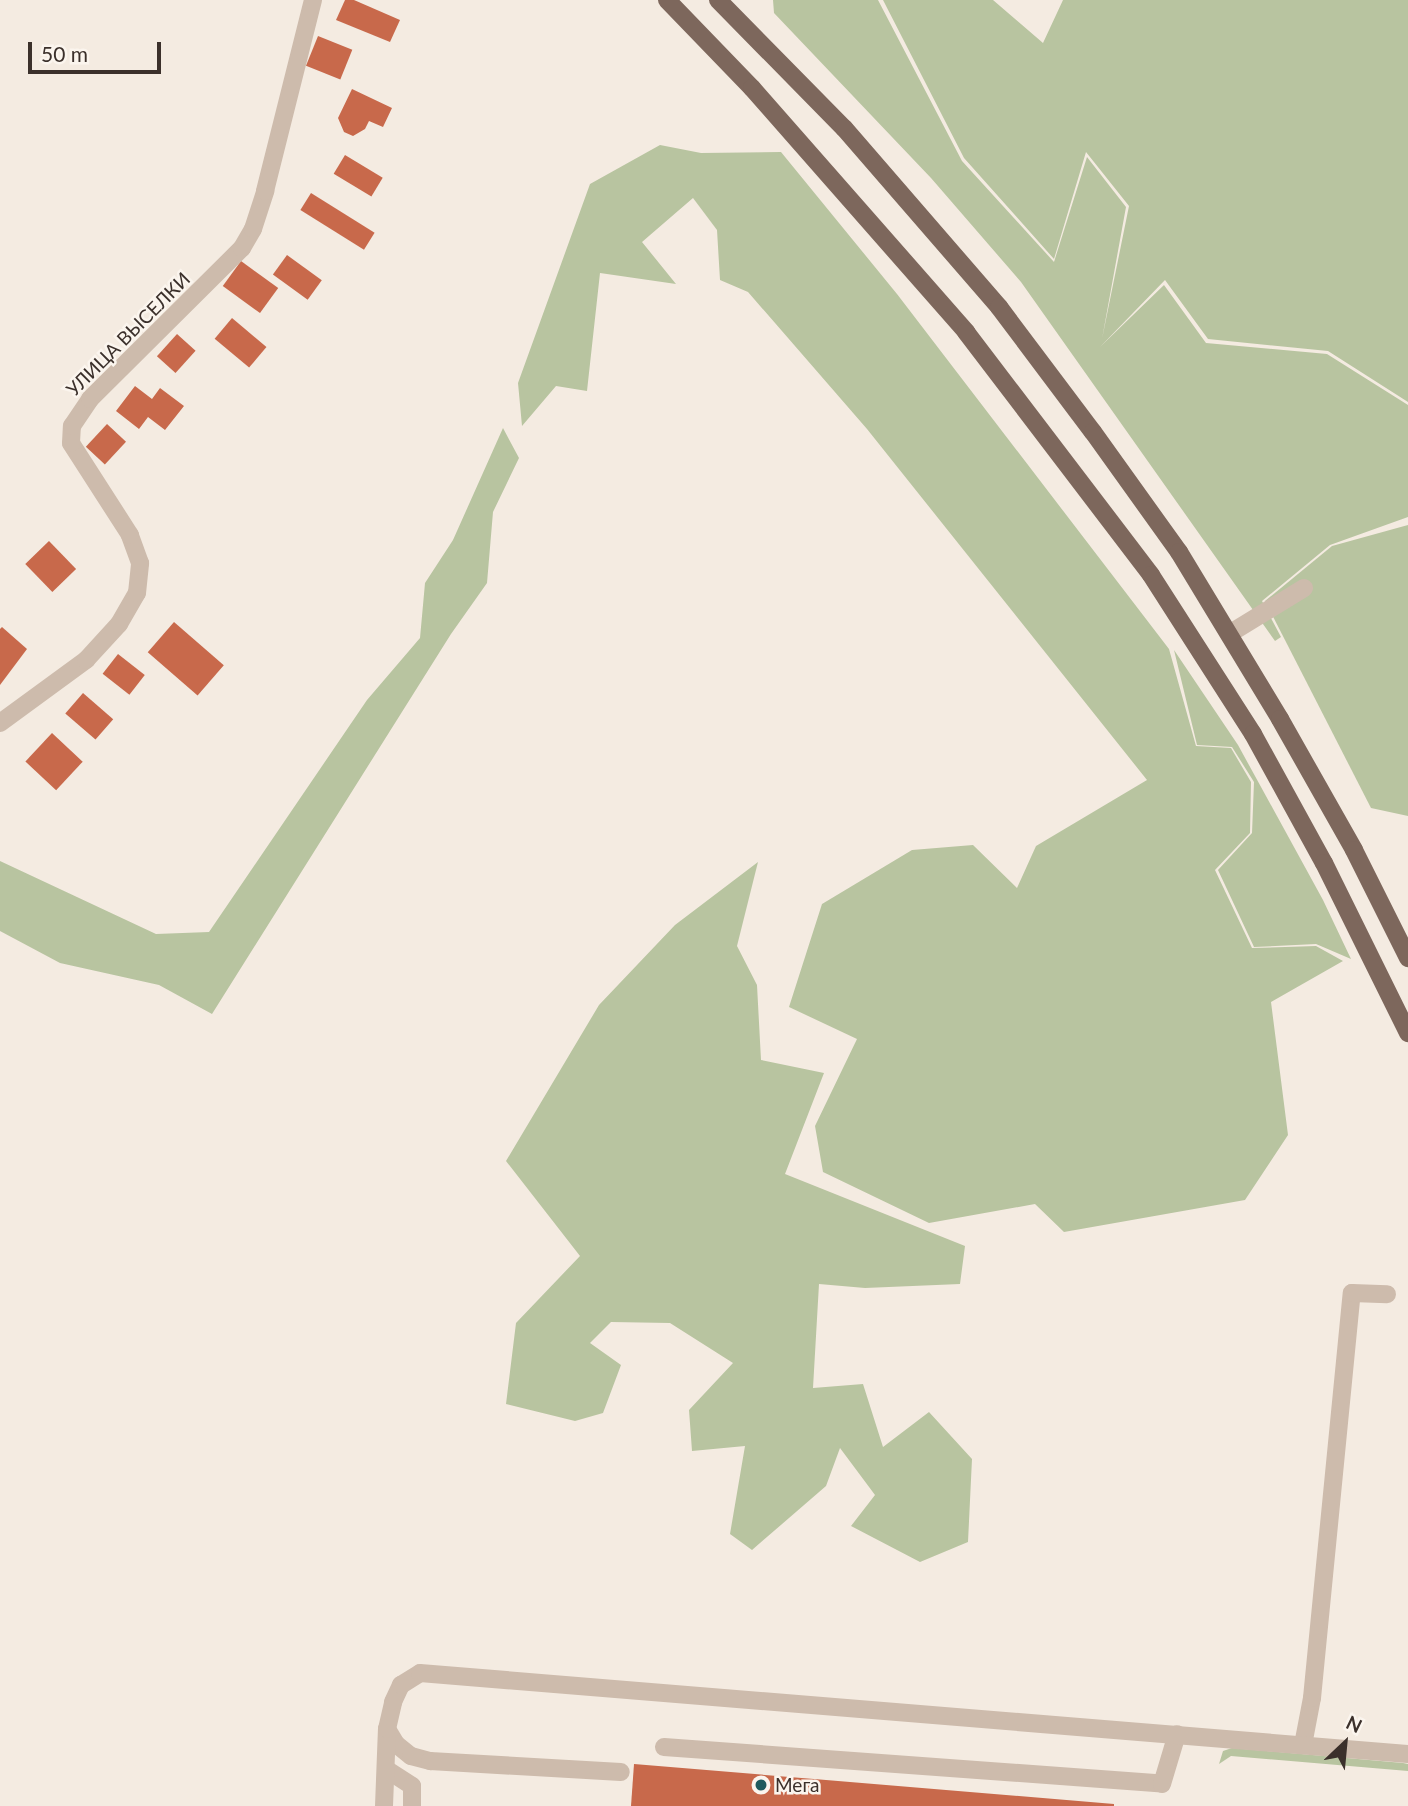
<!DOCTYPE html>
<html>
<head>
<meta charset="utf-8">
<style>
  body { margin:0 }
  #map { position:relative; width:1408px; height:1806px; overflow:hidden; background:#f4ebe1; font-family:Lato,sans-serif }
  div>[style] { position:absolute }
  .green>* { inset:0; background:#b8c4a0 }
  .building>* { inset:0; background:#c8694b; transform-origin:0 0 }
  .minor>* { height:18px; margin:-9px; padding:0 9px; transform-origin:9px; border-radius:9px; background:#cdbbac }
  .major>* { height:18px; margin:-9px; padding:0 9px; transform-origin:9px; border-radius:9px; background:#7d675c }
  .dots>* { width:19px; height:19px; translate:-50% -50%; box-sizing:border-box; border:4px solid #fbf5ee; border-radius:50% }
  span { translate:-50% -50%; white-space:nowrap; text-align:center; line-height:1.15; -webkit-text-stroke:5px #fbf5ee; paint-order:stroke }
  .street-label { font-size:19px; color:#3b302b }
  .poi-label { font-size:19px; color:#3b302b }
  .left { translate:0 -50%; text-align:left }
  .north { position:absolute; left:1310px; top:1708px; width:70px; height:70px; -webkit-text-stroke:5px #fbf5ee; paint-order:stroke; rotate:26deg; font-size:19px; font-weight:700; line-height:28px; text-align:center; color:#3b302b }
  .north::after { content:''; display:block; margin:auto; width:24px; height:32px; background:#3b302b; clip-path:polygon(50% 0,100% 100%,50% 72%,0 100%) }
  .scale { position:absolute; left:28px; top:42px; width:133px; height:32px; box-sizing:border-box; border:4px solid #3b302b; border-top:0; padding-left:9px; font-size:21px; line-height:24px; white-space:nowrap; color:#3b302b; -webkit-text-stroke:5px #fbf5ee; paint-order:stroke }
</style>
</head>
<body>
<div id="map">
  <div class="green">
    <i style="clip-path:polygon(773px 0,878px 0,962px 161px,1054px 262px,1087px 157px,1126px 207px,1102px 339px,1129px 206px,1086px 152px,1054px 259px,964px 158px,883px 0,993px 0,1043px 43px,1063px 0,1408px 0,1408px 402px,1328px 351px,1208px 339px,1165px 280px,1100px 347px,1164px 285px,1206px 343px,1327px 354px,1408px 405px,1408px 517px,1330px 545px,1262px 601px,1281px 637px,1275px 641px,1021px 282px,931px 178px,774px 13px)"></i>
    <i style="clip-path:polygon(660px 145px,701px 153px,781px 152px,897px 294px,1169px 649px,1196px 746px,1231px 748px,1251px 782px,1250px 833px,1215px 870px,1252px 948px,1316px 946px,1343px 961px,1271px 1002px,1288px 1135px,1245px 1200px,1064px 1232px,1035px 1204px,929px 1223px,823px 1172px,815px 1126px,857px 1039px,789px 1007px,822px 904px,912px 850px,973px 845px,1017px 888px,1036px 846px,1147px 780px,867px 429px,748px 292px,720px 280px,717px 230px,693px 198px,642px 242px,676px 284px,600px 273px,587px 391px,556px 386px,522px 426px,518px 383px,590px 184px)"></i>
    <i style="clip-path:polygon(503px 428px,519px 458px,493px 512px,487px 583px,451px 634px,212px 1014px,159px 985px,60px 963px,0 931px,0 861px,156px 934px,209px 932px,367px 700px,420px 638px,425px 583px,453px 540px)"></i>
    <i style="clip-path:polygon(1408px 525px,1408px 816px,1371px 808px,1265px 601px,1332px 546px)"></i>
    <i style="clip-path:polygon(1174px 650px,1238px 745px,1323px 900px,1351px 959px,1316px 944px,1254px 947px,1218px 870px,1252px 833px,1254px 782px,1232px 747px,1197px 745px)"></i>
    <i style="clip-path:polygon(758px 862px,737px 946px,757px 985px,761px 1060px,824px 1073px,785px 1174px,965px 1246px,960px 1284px,865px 1288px,819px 1284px,813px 1388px,863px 1384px,883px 1447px,929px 1412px,972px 1459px,968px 1542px,920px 1562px,851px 1526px,875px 1495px,840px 1448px,826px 1486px,752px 1550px,730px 1534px,745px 1446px,692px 1451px,689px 1410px,733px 1363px,670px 1323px,611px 1322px,590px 1343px,621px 1365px,603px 1413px,575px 1421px,506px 1404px,516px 1323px,580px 1256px,506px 1161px,599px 1005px,675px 925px)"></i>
    <i style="clip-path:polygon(1232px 1748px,1403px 1763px,1408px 1764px,1408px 1771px,1231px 1756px,1219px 1764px,1223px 1751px)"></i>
  </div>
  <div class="building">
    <i style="clip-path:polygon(345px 0,354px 0,400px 20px,390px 42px,336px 20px)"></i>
    <i style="left:318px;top:36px;width:37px;height:32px;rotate:22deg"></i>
    <i style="clip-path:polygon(352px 89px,392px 108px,383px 127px,369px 121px,365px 129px,353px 136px,344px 132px,338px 118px)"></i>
    <i style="left:345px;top:155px;width:44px;height:22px;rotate:31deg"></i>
    <i style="left:311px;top:193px;width:75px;height:20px;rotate:32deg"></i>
    <i style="left:287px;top:255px;width:43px;height:24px;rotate:36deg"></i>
    <i style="left:241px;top:261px;width:46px;height:31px;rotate:36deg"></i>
    <i style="left:232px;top:318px;width:45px;height:27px;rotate:40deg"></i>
    <i style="left:177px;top:334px;width:25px;height:30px;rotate:42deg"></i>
    <i style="clip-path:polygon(135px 386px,152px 399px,160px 388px,184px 406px,165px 430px,148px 417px,139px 429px,116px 411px)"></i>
    <i style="left:107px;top:424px;width:26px;height:31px;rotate:43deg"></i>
    <i style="left:49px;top:541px;width:39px;height:33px;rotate:46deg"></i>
    <i style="left:174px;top:622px;width:66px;height:40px;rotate:41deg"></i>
    <i style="clip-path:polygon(2px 627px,27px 649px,0 685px,0 629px)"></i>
    <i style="left:118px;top:654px;width:34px;height:25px;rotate:38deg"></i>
    <i style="left:83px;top:693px;width:40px;height:27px;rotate:41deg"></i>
    <i style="left:52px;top:733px;width:42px;height:39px;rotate:43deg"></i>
    <i style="clip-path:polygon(634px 1764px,1114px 1804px,1114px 1806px,631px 1806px)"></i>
  </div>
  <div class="minor">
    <i style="left:1229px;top:634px;width:88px;rotate:-31.5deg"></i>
    <i style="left:0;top:723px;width:107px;rotate:-36.2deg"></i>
    <i style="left:86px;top:660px;width:49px;rotate:-47.5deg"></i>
    <i style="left:119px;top:624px;width:36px;rotate:-60deg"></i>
    <i style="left:137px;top:593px;width:30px;rotate:-84deg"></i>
    <i style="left:140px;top:563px;width:30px;rotate:-110deg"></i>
    <i style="left:130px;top:535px;width:109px;rotate:-122.7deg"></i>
    <i style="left:71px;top:443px;width:17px;rotate:-87deg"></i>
    <i style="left:72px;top:426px;width:32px;rotate:-56deg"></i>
    <i style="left:90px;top:399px;width:214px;rotate:-44.8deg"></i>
    <i style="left:242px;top:248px;width:22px;rotate:-60deg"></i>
    <i style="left:253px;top:229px;width:40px;rotate:-72deg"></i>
    <i style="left:265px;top:191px;width:197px;rotate:-75.9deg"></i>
    <i style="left:387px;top:1729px;width:17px;rotate:59deg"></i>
    <i style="left:396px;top:1744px;width:19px;rotate:39deg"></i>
    <i style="left:411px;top:1756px;width:20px;rotate:15deg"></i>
    <i style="left:430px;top:1761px;width:191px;rotate:3.3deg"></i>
    <i style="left:1303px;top:1745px;width:48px;rotate:-79.2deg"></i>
    <i style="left:1312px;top:1698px;width:407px;rotate:-84.4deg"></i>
    <i style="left:1352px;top:1293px;width:35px;rotate:2deg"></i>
    <i style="left:664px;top:1747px;width:499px;rotate:4.2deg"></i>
    <i style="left:1162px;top:1784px;width:52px;rotate:-73.3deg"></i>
    <i style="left:386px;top:1769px;width:31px;rotate:33deg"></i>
    <i style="left:412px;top:1786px;width:20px;rotate:90deg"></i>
    <i style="left:384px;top:1806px;width:77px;rotate:-87.8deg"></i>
    <i style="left:387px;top:1729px;width:28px;rotate:-77deg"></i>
    <i style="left:393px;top:1702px;width:19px;rotate:-65deg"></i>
    <i style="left:401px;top:1685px;width:22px;rotate:-32deg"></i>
    <i style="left:420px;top:1673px;width:991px;rotate:4.69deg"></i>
  </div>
  <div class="major">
    <i style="left:667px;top:0;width:122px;rotate:46deg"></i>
    <i style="left:752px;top:88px;width:325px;rotate:48.7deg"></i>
    <i style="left:966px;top:332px;width:305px;rotate:52.7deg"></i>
    <i style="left:1151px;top:575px;width:189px;rotate:57.3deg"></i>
    <i style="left:1253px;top:734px;width:147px;rotate:61.2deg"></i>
    <i style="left:1324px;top:863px;width:190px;rotate:63.7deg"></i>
    <i style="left:718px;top:0;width:180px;rotate:45.5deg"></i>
    <i style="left:844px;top:128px;width:237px;rotate:49.1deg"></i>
    <i style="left:999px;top:307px;width:156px;rotate:53.1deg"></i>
    <i style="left:1093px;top:432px;width:148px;rotate:54.4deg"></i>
    <i style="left:1179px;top:552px;width:195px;rotate:58.8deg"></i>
    <i style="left:1280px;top:719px;width:150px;rotate:60.5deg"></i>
    <i style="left:1354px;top:850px;width:121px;rotate:63.4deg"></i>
  </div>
  <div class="dots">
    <i style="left:761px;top:1785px;background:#1f5a5e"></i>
  </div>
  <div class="street-label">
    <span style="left:128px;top:334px;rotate:-45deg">УЛИЦА ВЫСЕЛКИ</span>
  </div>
  <div class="poi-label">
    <span class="left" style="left:775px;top:1785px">Мега</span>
  </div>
  <div class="north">N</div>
  <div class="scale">50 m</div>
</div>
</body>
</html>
